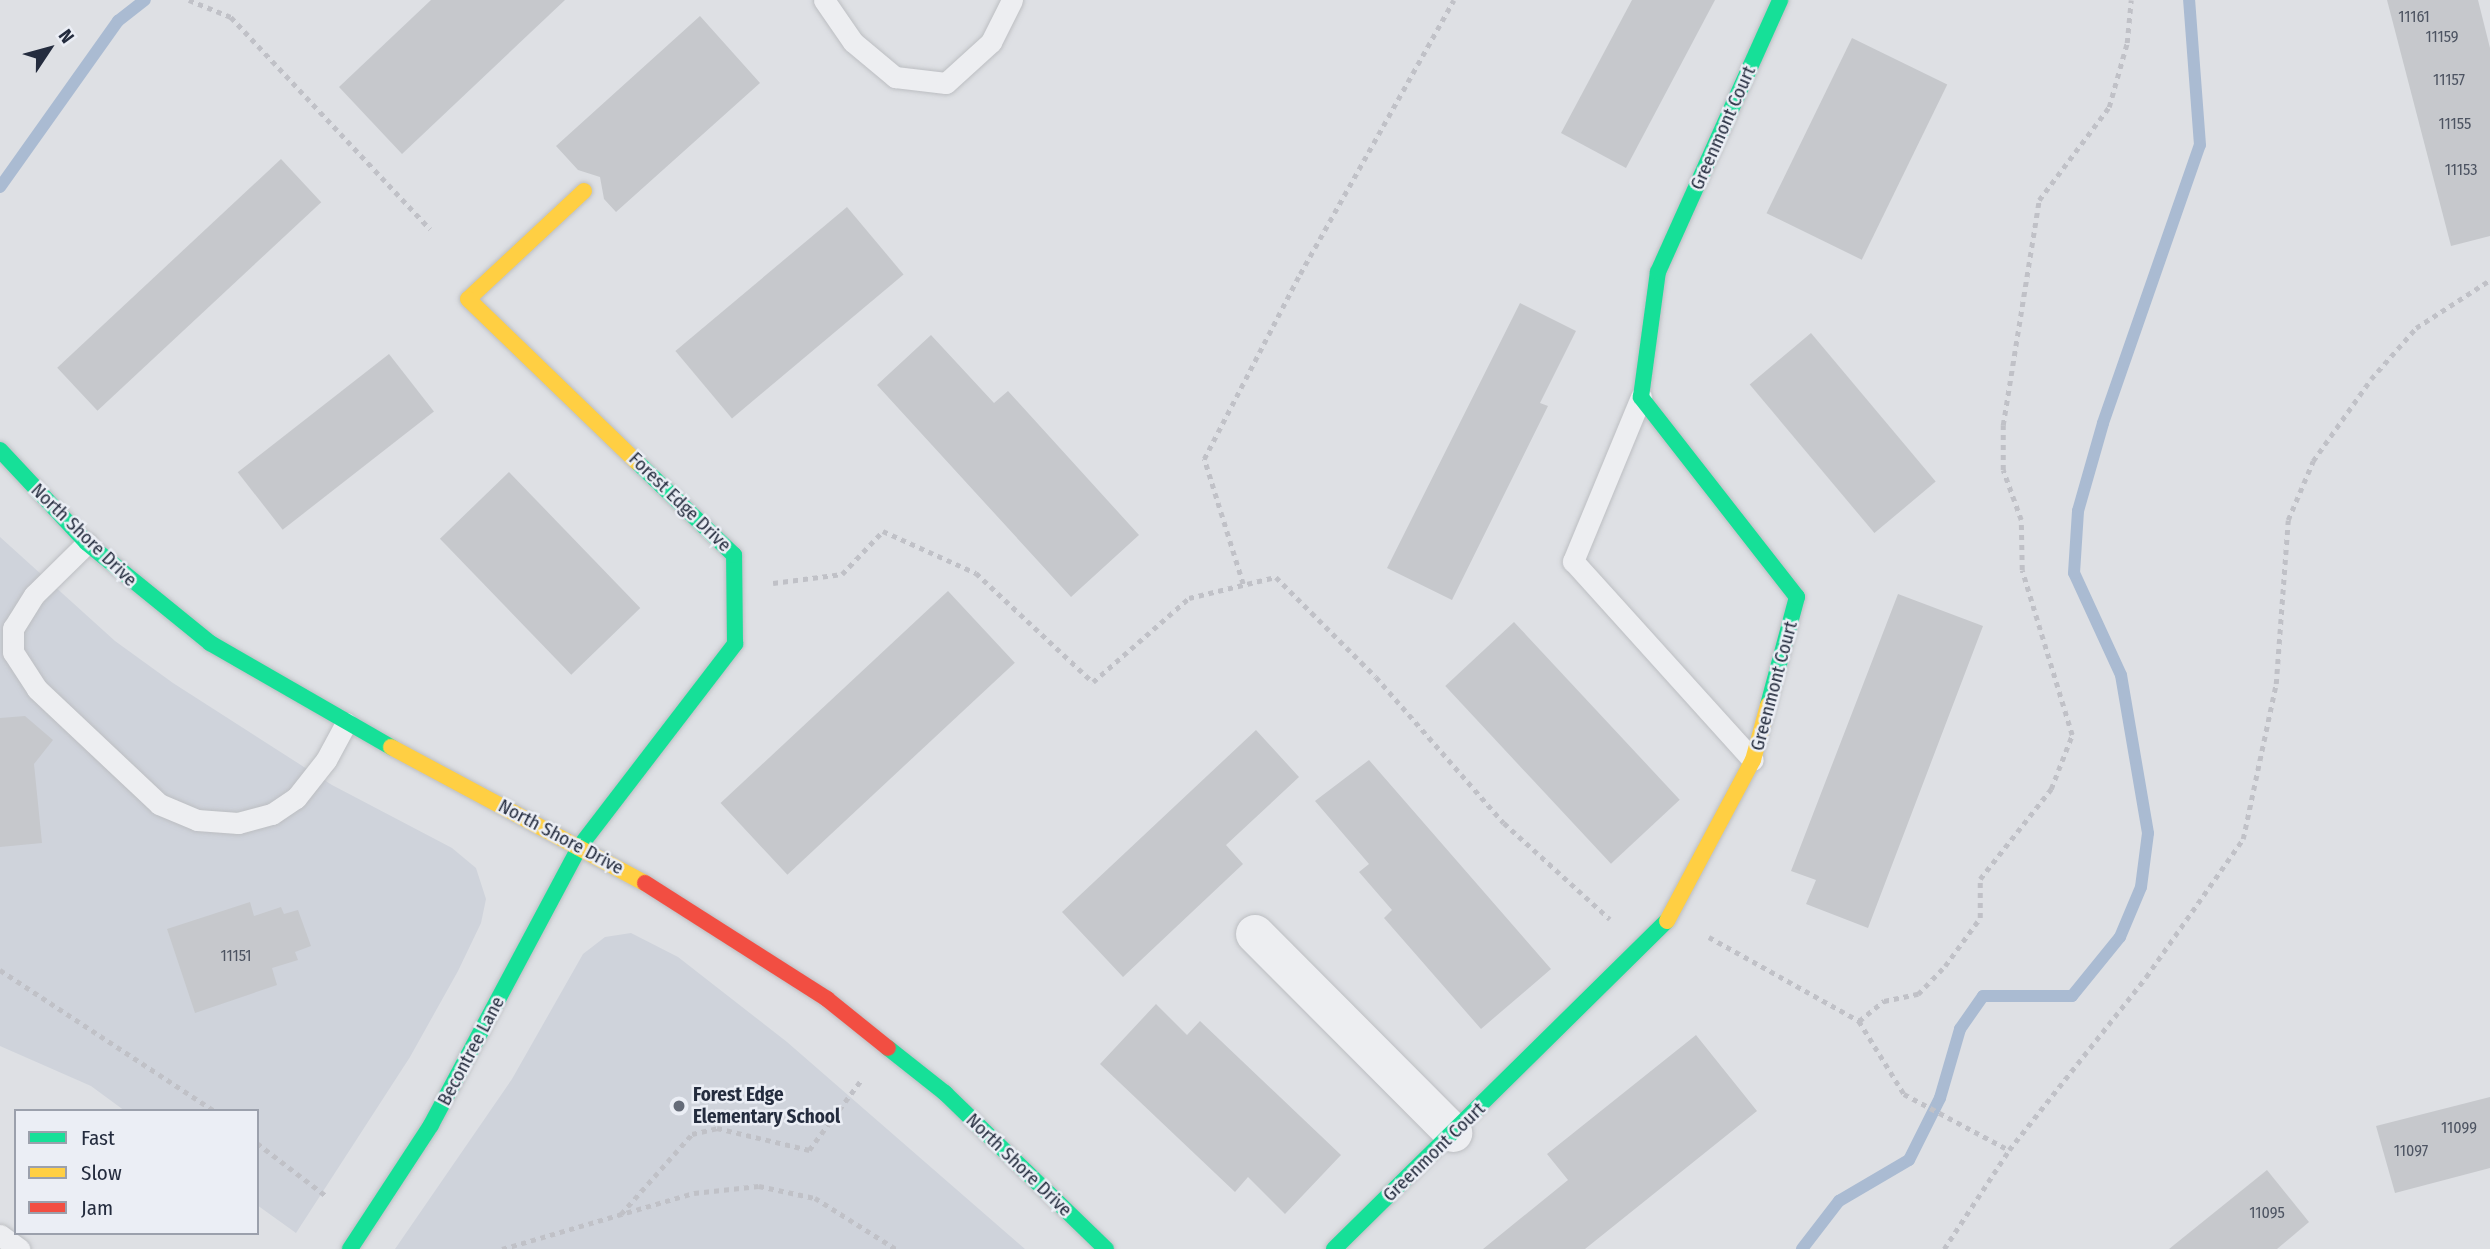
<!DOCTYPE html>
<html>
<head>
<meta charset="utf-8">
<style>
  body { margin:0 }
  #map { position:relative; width:2490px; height:1249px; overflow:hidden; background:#dee0e4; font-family:"Fira Sans Condensed",sans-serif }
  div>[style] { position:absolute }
  .built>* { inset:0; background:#cfd3db }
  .stream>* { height:12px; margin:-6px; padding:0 6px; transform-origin:6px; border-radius:6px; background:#aabbd2 }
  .building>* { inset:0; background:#c6c8cc; transform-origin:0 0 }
  .path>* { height:4.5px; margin-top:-2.25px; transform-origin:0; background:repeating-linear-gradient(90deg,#c0c1c7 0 5px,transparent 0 10px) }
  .roads { filter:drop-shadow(0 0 2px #bcbec2) drop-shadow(0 0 2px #bcbec2) }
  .lane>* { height:21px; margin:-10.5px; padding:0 10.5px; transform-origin:10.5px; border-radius:10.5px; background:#edeef1 }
  .street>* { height:38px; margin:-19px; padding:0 19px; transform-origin:19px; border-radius:19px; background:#edeef1 }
  .fast>* { height:16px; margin:-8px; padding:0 8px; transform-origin:8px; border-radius:8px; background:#16e098 }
  .slow>* { height:16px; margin:-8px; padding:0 8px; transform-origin:8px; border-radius:8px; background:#ffcf43 }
  .jam>* { height:16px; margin:-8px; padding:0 8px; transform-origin:8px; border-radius:8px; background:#f24e42 }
  .dots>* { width:19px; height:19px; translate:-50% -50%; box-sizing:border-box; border:4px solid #ebeef5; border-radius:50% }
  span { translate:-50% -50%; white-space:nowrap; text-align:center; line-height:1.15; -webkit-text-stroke:5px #ebeef5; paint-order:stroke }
  .number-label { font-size:16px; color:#4d5462 }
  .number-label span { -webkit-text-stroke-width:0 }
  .street-label { font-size:19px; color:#242c3e }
  .poi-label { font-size:19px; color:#242c3e; font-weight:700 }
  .left { translate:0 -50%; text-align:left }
  .legend { position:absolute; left:14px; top:1109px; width:245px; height:126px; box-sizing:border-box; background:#ebeef5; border:2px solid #9ba0ac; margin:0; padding:9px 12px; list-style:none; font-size:21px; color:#242c3e }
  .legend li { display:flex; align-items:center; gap:14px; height:35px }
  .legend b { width:35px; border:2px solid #9ba0ac }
  .north { position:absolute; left:14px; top:14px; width:70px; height:70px; -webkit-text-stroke:5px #ebeef5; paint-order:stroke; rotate:54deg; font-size:19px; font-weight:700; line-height:28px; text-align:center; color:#242c3e }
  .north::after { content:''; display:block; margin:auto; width:24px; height:32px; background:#242c3e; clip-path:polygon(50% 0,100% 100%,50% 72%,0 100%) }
</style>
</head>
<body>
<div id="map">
  <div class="built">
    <i style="clip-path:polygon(0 537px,115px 641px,173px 683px,332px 785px,452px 848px,476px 868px,486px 899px,481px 923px,458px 971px,410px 1057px,296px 1233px,257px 1205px,257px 1111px,125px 1111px,91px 1086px,0 1046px)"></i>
    <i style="clip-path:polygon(631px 933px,678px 957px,787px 1042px,1025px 1249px,395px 1249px,512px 1079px,583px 954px,605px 937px)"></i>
  </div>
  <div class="stream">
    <i style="left:0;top:187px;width:204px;rotate:-54.6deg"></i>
    <i style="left:118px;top:21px;width:34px;rotate:-38deg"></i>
    <i style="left:1802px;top:1249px;width:61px;rotate:-52.4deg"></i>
    <i style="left:1839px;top:1201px;width:81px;rotate:-30.4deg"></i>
    <i style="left:1909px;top:1160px;width:69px;rotate:-63.4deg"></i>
    <i style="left:1940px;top:1098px;width:72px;rotate:-73.8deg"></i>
    <i style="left:1960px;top:1029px;width:40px;rotate:-55.1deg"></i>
    <i style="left:1983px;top:996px;width:89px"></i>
    <i style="left:2072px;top:996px;width:76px;rotate:-50.9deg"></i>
    <i style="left:2120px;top:937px;width:54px;rotate:-67.2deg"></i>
    <i style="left:2141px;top:887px;width:54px;rotate:-82.6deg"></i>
    <i style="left:2148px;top:833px;width:160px;rotate:-99.7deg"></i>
    <i style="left:2121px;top:675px;width:112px;rotate:-114.7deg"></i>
    <i style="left:2074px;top:573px;width:62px;rotate:-86.3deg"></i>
    <i style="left:2078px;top:511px;width:91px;rotate:-74.1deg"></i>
    <i style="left:2103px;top:423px;width:294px;rotate:-70.8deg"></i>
    <i style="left:2200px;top:145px;width:145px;rotate:-94.3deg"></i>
  </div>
  <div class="building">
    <i style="clip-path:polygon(431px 0,565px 0,402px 154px,339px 87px)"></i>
    <i style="clip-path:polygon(1632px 0,1715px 0,1626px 168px,1561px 133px)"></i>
    <i style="clip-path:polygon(2387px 0,2478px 0,2490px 48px,2490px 236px,2451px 246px)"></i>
    <i style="clip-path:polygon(700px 16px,760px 83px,616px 212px,604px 199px,600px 177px,578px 170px,556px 146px)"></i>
    <i style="left:1852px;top:38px;width:106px;height:195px;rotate:26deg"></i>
    <i style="left:281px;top:159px;width:59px;height:306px;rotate:47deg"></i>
    <i style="left:847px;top:207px;width:88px;height:224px;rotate:50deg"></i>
    <i style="clip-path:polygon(1520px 303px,1576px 331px,1540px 403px,1548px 406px,1452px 600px,1387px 568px)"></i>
    <i style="left:1811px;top:333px;width:194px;height:80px;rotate:50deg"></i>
    <i style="clip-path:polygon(931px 335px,994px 403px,1008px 391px,1139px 535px,1071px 597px,877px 385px)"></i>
    <i style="left:389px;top:354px;width:73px;height:192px;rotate:52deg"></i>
    <i style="left:509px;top:472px;width:189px;height:96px;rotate:46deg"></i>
    <i style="left:948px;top:591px;width:98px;height:311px;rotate:47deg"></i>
    <i style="clip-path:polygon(1898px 594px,1983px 626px,1868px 928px,1806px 904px,1816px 880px,1791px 871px)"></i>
    <i style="left:1514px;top:622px;width:243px;height:94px;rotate:47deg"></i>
    <i style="clip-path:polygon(25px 716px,53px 740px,34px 764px,42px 843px,0 847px,0 718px)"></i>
    <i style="clip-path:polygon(1256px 730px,1299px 777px,1226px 845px,1243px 864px,1123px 977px,1062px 912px)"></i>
    <i style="clip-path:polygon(1369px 760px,1551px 969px,1481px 1029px,1384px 918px,1392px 910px,1359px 872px,1369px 864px,1315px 801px)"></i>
    <i style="clip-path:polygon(250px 902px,254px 916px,281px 907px,284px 914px,298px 910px,311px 946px,295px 952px,298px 960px,272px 968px,277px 985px,195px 1013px,167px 929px)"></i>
    <i style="clip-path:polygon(1156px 1004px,1187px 1035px,1200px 1021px,1341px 1155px,1285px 1214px,1248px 1177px,1235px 1192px,1100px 1064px)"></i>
    <i style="clip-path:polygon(1696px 1035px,1757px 1111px,1585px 1249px,1483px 1249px,1568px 1180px,1547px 1154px)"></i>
    <i style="clip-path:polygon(2490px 1097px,2490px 1168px,2395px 1193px,2376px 1126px)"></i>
    <i style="clip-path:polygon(2267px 1170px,2309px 1222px,2277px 1249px,2169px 1249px)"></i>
  </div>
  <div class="path">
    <i style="left:189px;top:0;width:45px;rotate:22deg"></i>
    <i style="left:231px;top:17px;width:291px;rotate:46.8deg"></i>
    <i style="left:773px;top:583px;width:70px;rotate:-7.4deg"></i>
    <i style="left:842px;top:574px;width:59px;rotate:-46.4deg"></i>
    <i style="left:883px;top:531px;width:102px;rotate:24.3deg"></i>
    <i style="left:976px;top:573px;width:160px;rotate:43deg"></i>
    <i style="left:1093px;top:682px;width:128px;rotate:-41.2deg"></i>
    <i style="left:1189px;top:598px;width:89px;rotate:-13.6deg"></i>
    <i style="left:1276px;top:577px;width:141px;rotate:45deg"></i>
    <i style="left:1376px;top:677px;width:194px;rotate:48.8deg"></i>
    <i style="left:1504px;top:823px;width:143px;rotate:42.2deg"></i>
    <i style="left:1243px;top:584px;width:131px;rotate:-107.3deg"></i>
    <i style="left:1204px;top:459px;width:208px;rotate:-62.6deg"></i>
    <i style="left:1300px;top:274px;width:314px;rotate:-60.7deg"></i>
    <i style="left:1709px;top:937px;width:172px;rotate:29.2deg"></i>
    <i style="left:1859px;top:1021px;width:86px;rotate:58.3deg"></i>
    <i style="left:1904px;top:1094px;width:119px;rotate:28.1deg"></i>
    <i style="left:0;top:970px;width:257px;rotate:33.3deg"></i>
    <i style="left:1859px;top:1021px;width:32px;rotate:-39deg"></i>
    <i style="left:1884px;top:1001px;width:35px;rotate:-12deg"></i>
    <i style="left:1918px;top:994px;width:39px;rotate:-46deg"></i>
    <i style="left:1945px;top:966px;width:59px;rotate:-53.9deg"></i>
    <i style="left:1980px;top:918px;width:39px;rotate:-90deg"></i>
    <i style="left:1980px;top:879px;width:115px;rotate:-51.7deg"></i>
    <i style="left:2051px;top:789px;width:58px;rotate:-68.7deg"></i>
    <i style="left:2072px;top:735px;width:172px;rotate:-106.9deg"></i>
    <i style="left:2022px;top:570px;width:50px;rotate:-91.1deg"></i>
    <i style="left:2021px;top:520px;width:53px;rotate:-109.8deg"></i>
    <i style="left:2003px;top:470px;width:45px;rotate:-90deg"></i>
    <i style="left:2003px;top:425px;width:228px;rotate:-80.9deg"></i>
    <i style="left:2039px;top:200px;width:116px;rotate:-53deg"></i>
    <i style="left:2109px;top:107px;width:66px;rotate:-74.3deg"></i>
    <i style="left:2127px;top:43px;width:43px;rotate:-84.7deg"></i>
    <i style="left:257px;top:1143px;width:86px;rotate:37.4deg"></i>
    <i style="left:621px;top:1214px;width:107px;rotate:-48.4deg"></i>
    <i style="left:692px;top:1134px;width:26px;rotate:-13deg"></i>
    <i style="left:717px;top:1128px;width:95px;rotate:13.4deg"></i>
    <i style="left:809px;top:1150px;width:89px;rotate:-53.3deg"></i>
    <i style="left:502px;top:1249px;width:200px;rotate:-16.3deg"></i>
    <i style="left:694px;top:1193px;width:65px;rotate:-6.1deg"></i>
    <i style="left:759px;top:1186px;width:57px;rotate:12.1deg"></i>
    <i style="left:815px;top:1198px;width:96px;rotate:32.2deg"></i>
    <i style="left:1944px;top:1249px;width:118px;rotate:-56.7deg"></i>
    <i style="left:2009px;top:1150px;width:221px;rotate:-51.6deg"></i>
    <i style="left:2146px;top:977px;width:169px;rotate:-54.9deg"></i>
    <i style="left:2243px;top:839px;width:158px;rotate:-78deg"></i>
    <i style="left:2276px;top:684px;width:164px;rotate:-85.8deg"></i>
    <i style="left:2288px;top:520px;width:64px;rotate:-67deg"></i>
    <i style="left:2313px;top:461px;width:100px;rotate:-54.7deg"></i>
    <i style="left:2371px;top:379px;width:68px;rotate:-48.6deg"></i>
    <i style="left:2416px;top:328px;width:88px;rotate:-33deg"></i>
  </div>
  <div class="roads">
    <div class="lane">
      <i style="left:824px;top:0;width:51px;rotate:55.4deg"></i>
      <i style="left:853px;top:42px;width:55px;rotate:39.8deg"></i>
      <i style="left:895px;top:77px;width:51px;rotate:6.7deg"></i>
      <i style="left:946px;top:83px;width:61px;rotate:-42.3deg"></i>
      <i style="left:991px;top:42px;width:47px;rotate:-63.4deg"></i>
      <i style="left:1641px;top:397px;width:178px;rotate:112.5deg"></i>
      <i style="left:1573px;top:561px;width:268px;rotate:47.9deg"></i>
      <i style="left:87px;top:543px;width:74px;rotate:135.5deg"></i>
      <i style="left:34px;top:595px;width:39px;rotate:122deg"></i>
      <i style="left:13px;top:628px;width:24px;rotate:90deg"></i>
      <i style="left:13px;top:652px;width:44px;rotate:57deg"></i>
      <i style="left:37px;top:689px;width:168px;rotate:43.3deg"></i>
      <i style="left:159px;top:804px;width:41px;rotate:22.8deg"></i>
      <i style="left:197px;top:820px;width:41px;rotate:4.2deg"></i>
      <i style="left:238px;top:823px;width:35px;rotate:-15deg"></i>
      <i style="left:272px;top:814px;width:29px;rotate:-34deg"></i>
      <i style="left:296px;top:798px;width:48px;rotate:-51.7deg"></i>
      <i style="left:326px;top:760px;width:42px;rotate:-61.6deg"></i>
      <i style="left:0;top:1235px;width:24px;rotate:36deg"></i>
    </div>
    <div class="street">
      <i style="left:1255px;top:934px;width:281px;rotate:45.1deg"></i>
    </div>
    <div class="fast">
      <i style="left:0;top:450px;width:127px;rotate:46.9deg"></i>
      <i style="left:87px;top:543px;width:159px;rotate:39.1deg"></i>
      <i style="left:210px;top:643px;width:209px;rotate:29.9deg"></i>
      <i style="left:1768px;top:705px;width:112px;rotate:-75deg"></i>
      <i style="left:1797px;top:597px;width:254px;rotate:-128deg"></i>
      <i style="left:1641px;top:397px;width:126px;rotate:-82.3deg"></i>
      <i style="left:1658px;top:272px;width:298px;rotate:-65.8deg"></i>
      <i style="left:888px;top:1048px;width:73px;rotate:38.3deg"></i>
      <i style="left:945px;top:1093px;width:224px;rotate:44.1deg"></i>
      <i style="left:350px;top:1249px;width:148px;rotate:-56.8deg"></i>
      <i style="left:431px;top:1125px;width:316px;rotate:-61.9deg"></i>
      <i style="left:580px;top:846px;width:255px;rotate:-52.5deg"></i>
      <i style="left:735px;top:644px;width:89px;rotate:-90.6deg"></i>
      <i style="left:734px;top:555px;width:134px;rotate:-136.2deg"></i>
      <i style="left:1334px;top:1249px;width:467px;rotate:-44.6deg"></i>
    </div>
    <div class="slow">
      <i style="left:584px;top:191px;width:158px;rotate:137deg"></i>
      <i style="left:468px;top:299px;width:235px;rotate:44deg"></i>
      <i style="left:391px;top:747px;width:288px;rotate:28.2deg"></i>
      <i style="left:1667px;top:921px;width:183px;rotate:-61.9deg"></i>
      <i style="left:1753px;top:760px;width:57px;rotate:-74.7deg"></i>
    </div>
    <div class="jam">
      <i style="left:645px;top:883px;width:216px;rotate:32.5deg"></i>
      <i style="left:827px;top:999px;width:78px;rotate:38.8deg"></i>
    </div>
  </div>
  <div class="dots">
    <i style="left:679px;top:1106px;background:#656b78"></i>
  </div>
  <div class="number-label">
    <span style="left:2414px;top:17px">11161</span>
    <span style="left:2442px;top:37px">11159</span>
    <span style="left:2449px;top:80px">11157</span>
    <span style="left:2455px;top:124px">11155</span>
    <span style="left:2461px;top:170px">11153</span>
    <span style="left:236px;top:956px">11151</span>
    <span style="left:2459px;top:1128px">11099</span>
    <span style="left:2411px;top:1151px">11097</span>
    <span style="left:2267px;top:1213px">11095</span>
  </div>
  <div class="street-label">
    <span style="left:1723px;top:128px;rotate:-66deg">Greenmont Court</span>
    <span style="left:680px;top:502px;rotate:44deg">Forest Edge Drive</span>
    <span style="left:84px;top:535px;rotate:44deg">North Shore Drive</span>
    <span style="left:1774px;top:686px;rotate:-75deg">Greenmont Court</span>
    <span style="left:561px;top:837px;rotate:28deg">North Shore Drive</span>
    <span style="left:471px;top:1051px;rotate:-62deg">Becontree Lane</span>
    <span style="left:1434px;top:1152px;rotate:-44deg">Greenmont Court</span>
    <span style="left:1019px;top:1165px;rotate:44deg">North Shore Drive</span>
  </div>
  <div class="poi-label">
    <span class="left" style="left:693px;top:1106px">Forest Edge<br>Elementary School</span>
  </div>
  <ul class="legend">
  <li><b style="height:9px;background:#16e098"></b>Fast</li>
  <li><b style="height:9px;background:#ffcf43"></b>Slow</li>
  <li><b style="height:9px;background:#f24e42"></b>Jam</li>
  </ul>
  <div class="north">N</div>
</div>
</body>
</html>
